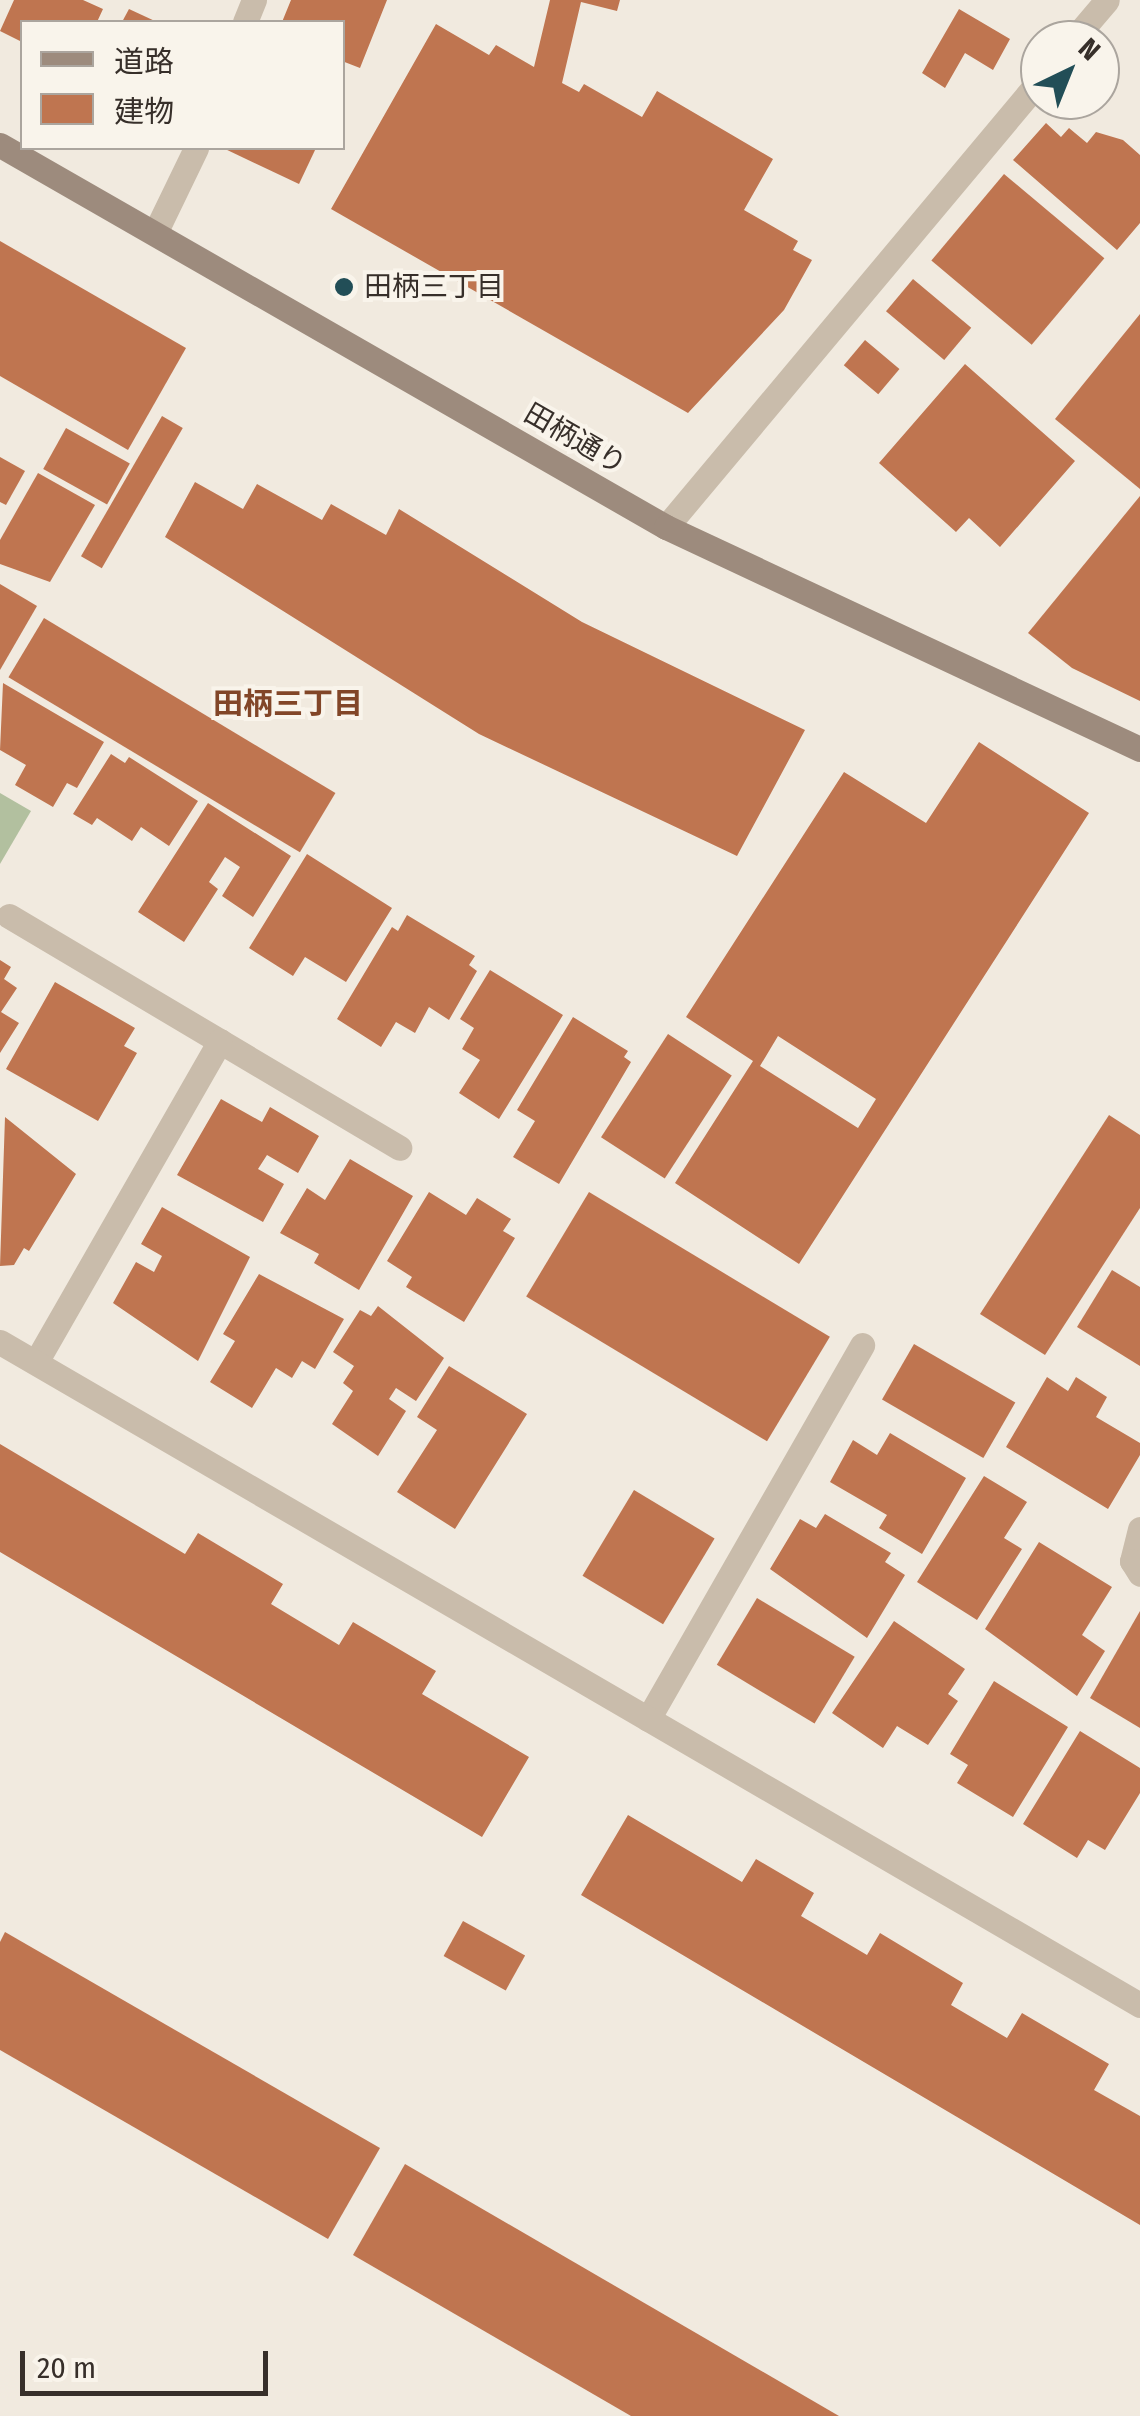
<!DOCTYPE html>
<html>
<head>
<meta charset="utf-8">
<style>
  body { margin:0 }
  #map { position:relative; width:1140px; height:2416px; overflow:hidden; background:#f1eadf; font-family:"Fira Sans Condensed","Noto Sans JP",sans-serif }
  div>[style] { position:absolute }
  .green>* { inset:0; background:#b2c09f }
  .building>* { inset:0; background:#bf7550; transform-origin:0 0 }
  .lane>* { height:25px; margin:-12.5px; padding:0 12.5px; transform-origin:12.5px; border-radius:12.5px; background:#c9bcab }
  .street>* { height:25px; margin:-12.5px; padding:0 12.5px; transform-origin:12.5px; border-radius:12.5px; background:#c9bcab }
  .secondary>* { height:25px; margin:-12.5px; padding:0 12.5px; transform-origin:12.5px; border-radius:12.5px; background:#9d8b7d }
  .dots>* { width:28px; height:28px; translate:-50% -50%; box-sizing:border-box; border:5px solid #f9f4eb; border-radius:50% }
  span { translate:-50% -50%; white-space:nowrap; text-align:center; line-height:1.15; -webkit-text-stroke:8px #f9f4eb; paint-order:stroke }
  .poi-label { font-size:28px; color:#372f2a }
  .left { translate:0 -50%; text-align:left }
  .street-label { font-size:28px; color:#372f2a }
  .neighbourhood-label { font-size:30px; color:#824628; font-weight:700 }
  .legend { position:absolute; left:20px; top:20px; width:325px; height:130px; box-sizing:border-box; background:#f9f4eb; border:2px solid #aba59e; margin:0; padding:12px 18px; list-style:none; font-size:30px; color:#372f2a }
  .legend li { display:flex; align-items:center; gap:20px; height:50px }
  .legend b { width:50px; border:2px solid #aba59e }
  .north { position:absolute; left:1020px; top:20px; width:100px; height:100px; box-sizing:border-box; background:#f9f4eb; border:2px solid #aba59e; border-radius:50%; rotate:43deg; font-size:28px; font-weight:700; line-height:40px; text-align:center; color:#372f2a }
  .north::after { content:''; display:block; margin:auto; width:35px; height:45px; background:#224e57; clip-path:polygon(50% 0,100% 100%,50% 72%,0 100%) }
  .scale { position:absolute; left:20px; top:2351px; width:248px; height:45px; box-sizing:border-box; border:5px solid #372f2a; border-top:0; padding-left:12px; font-size:30px; line-height:35px; white-space:nowrap; color:#372f2a; -webkit-text-stroke:8px #f9f4eb; paint-order:stroke }
</style>
</head>
<body>
<div id="map">
  <div class="green">
    <i style="clip-path:polygon(0 793px,31px 811px,0 864px)"></i>
  </div>
  <div class="building">
    <i style="clip-path:polygon(14px 0,83px 0,103px 9px,97px 22px,22px 22px,22px 42px,0 31px)"></i>
    <i style="clip-path:polygon(291px 0,387px 0,360px 68px,342px 61px,342px 22px,282px 22px)"></i>
    <i style="clip-path:polygon(550px 0,620px 0,617px 11px,581px 2px,562px 83px,579px 92px,584px 84px,642px 117px,657px 91px,773px 159px,744px 210px,798px 241px,793px 250px,812px 260px,784px 310px,688px 413px,331px 209px,436px 24px,489px 55px,496px 45px,534px 67px)"></i>
    <i style="clip-path:polygon(129px 9px,157px 22px,122px 22px)"></i>
    <i style="clip-path:polygon(959px 9px,1010px 39px,993px 70px,965px 53px,945px 88px,922px 73px)"></i>
    <i style="clip-path:polygon(1046px 123px,1061px 137px,1069px 128px,1087px 143px,1096px 132px,1123px 140px,1140px 155px,1140px 223px,1117px 250px,1013px 160px)"></i>
    <i style="clip-path:polygon(223px 148px,316px 148px,299px 184px)"></i>
    <i style="left:1004px;top:174px;width:131px;height:113px;rotate:40deg"></i>
    <i style="clip-path:polygon(0 241px,186px 348px,128px 450px,0 376px)"></i>
    <i style="left:913px;top:279px;width:76px;height:42px;rotate:40deg"></i>
    <i style="clip-path:polygon(1140px 314px,1140px 489px,1055px 419px)"></i>
    <i style="left:865px;top:340px;width:45px;height:33px;rotate:40deg"></i>
    <i style="clip-path:polygon(965px 364px,1075px 461px,1000px 547px,969px 518px,956px 532px,879px 463px)"></i>
    <i style="left:162px;top:416px;width:24px;height:162px;rotate:30deg"></i>
    <i style="left:66px;top:428px;width:73px;height:47px;rotate:29deg"></i>
    <i style="clip-path:polygon(0 457px,25px 471px,6px 505px,0 502px)"></i>
    <i style="clip-path:polygon(38px 473px,95px 505px,50px 582px,0 564px,0 540px)"></i>
    <i style="clip-path:polygon(195px 482px,243px 509px,257px 484px,322px 520px,331px 504px,386px 535px,399px 509px,582px 622px,805px 730px,737px 856px,479px 734px,165px 537px)"></i>
    <i style="clip-path:polygon(1140px 496px,1140px 701px,1072px 668px,1028px 633px)"></i>
    <i style="clip-path:polygon(0 584px,37px 606px,0 670px)"></i>
    <i style="left:44px;top:618px;width:340px;height:69px;rotate:31deg"></i>
    <i style="clip-path:polygon(3px 683px,104px 742px,77px 788px,67px 783px,53px 807px,15px 785px,26px 765px,0 750px)"></i>
    <i style="clip-path:polygon(evenodd,979px 742px,1089px 813px,799px 1264px,675px 1183px,753px 1061px,686px 1017px,844px 772px,926px 823px,979px 742px,778px 1036px,876px 1099px,858px 1128px,760px 1066px,778px 1036px)"></i>
    <i style="clip-path:polygon(111px 754px,125px 763px,129px 757px,198px 801px,169px 846px,141px 827px,132px 841px,97px 818px,92px 825px,73px 814px)"></i>
    <i style="clip-path:polygon(208px 803px,291px 856px,253px 917px,222px 896px,240px 867px,225px 857px,209px 882px,218px 889px,184px 942px,138px 912px)"></i>
    <i style="clip-path:polygon(307px 854px,392px 908px,346px 982px,305px 957px,293px 976px,249px 948px)"></i>
    <i style="clip-path:polygon(407px 915px,475px 956px,469px 965px,477px 971px,449px 1020px,429px 1007px,415px 1033px,396px 1022px,381px 1047px,337px 1019px,392px 927px,398px 931px)"></i>
    <i style="clip-path:polygon(0 960px,11px 967px,4px 979px,17px 988px,1px 1012px,19px 1023px,0 1053px)"></i>
    <i style="clip-path:polygon(490px 970px,563px 1015px,499px 1119px,459px 1093px,480px 1060px,462px 1049px,474px 1028px,460px 1019px)"></i>
    <i style="clip-path:polygon(55px 982px,135px 1028px,124px 1046px,137px 1053px,98px 1121px,6px 1069px)"></i>
    <i style="clip-path:polygon(573px 1017px,628px 1051px,624px 1057px,631px 1062px,559px 1184px,513px 1157px,535px 1121px,517px 1110px)"></i>
    <i style="left:668px;top:1034px;width:76px;height:123px;rotate:33deg"></i>
    <i style="clip-path:polygon(221px 1099px,262px 1122px,270px 1107px,319px 1136px,298px 1173px,267px 1155px,258px 1169px,284px 1184px,263px 1222px,177px 1175px)"></i>
    <i style="clip-path:polygon(1109px 1115px,1140px 1135px,1140px 1208px,1045px 1355px,980px 1314px)"></i>
    <i style="clip-path:polygon(5px 1117px,76px 1174px,29px 1251px,24px 1248px,14px 1265px,0 1266px)"></i>
    <i style="clip-path:polygon(350px 1159px,413px 1196px,359px 1290px,314px 1263px,319px 1254px,280px 1233px,307px 1188px,325px 1200px)"></i>
    <i style="clip-path:polygon(429px 1192px,466px 1215px,477px 1198px,511px 1219px,503px 1231px,515px 1238px,464px 1322px,406px 1287px,412px 1277px,387px 1261px)"></i>
    <i style="left:589px;top:1192px;width:281px;height:122px;rotate:31deg"></i>
    <i style="clip-path:polygon(162px 1207px,250px 1257px,198px 1361px,113px 1303px,136px 1262px,154px 1272px,162px 1256px,141px 1244px)"></i>
    <i style="clip-path:polygon(1112px 1270px,1140px 1287px,1140px 1366px,1077px 1327px)"></i>
    <i style="clip-path:polygon(259px 1274px,344px 1319px,315px 1369px,302px 1361px,292px 1378px,276px 1368px,252px 1408px,210px 1382px,235px 1341px,223px 1334px)"></i>
    <i style="clip-path:polygon(378px 1306px,444px 1358px,416px 1401px,396px 1388px,389px 1399px,406px 1411px,378px 1456px,332px 1424px,353px 1391px,343px 1383px,354px 1366px,333px 1352px,360px 1310px,371px 1316px)"></i>
    <i style="left:914px;top:1344px;width:117px;height:64px;rotate:30deg"></i>
    <i style="clip-path:polygon(449px 1366px,527px 1414px,455px 1529px,397px 1492px,437px 1430px,417px 1417px)"></i>
    <i style="clip-path:polygon(1047px 1377px,1068px 1391px,1076px 1377px,1107px 1397px,1096px 1417px,1140px 1443px,1140px 1455px,1108px 1509px,1006px 1447px)"></i>
    <i style="clip-path:polygon(890px 1433px,966px 1478px,922px 1554px,879px 1528px,887px 1515px,830px 1482px,853px 1440px,877px 1455px)"></i>
    <i style="clip-path:polygon(0 1444px,185px 1554px,198px 1533px,283px 1584px,271px 1604px,339px 1645px,353px 1622px,436px 1671px,422px 1694px,529px 1757px,482px 1837px,0 1552px)"></i>
    <i style="clip-path:polygon(984px 1476px,1027px 1502px,1004px 1538px,1022px 1549px,977px 1620px,917px 1582px)"></i>
    <i style="left:634px;top:1490px;width:94px;height:100px;rotate:31deg"></i>
    <i style="clip-path:polygon(825px 1514px,891px 1553px,885px 1562px,905px 1575px,867px 1638px,770px 1569px,800px 1519px,816px 1528px)"></i>
    <i style="clip-path:polygon(1039px 1542px,1112px 1587px,1082px 1635px,1105px 1651px,1077px 1696px,985px 1629px)"></i>
    <i style="left:757px;top:1598px;width:114px;height:78px;rotate:31deg"></i>
    <i style="clip-path:polygon(1140px 1611px,1140px 1728px,1090px 1698px)"></i>
    <i style="clip-path:polygon(894px 1621px,965px 1669px,948px 1694px,958px 1701px,928px 1745px,897px 1726px,883px 1748px,832px 1713px)"></i>
    <i style="clip-path:polygon(994px 1681px,1068px 1727px,1013px 1817px,957px 1783px,968px 1765px,950px 1754px)"></i>
    <i style="clip-path:polygon(1080px 1731px,1140px 1768px,1140px 1793px,1105px 1850px,1088px 1840px,1077px 1858px,1023px 1824px)"></i>
    <i style="clip-path:polygon(628px 1815px,742px 1882px,756px 1859px,814px 1893px,801px 1916px,867px 1955px,880px 1933px,963px 1983px,951px 2005px,1007px 2038px,1022px 2013px,1109px 2064px,1094px 2090px,1140px 2116px,1140px 2225px,581px 1895px)"></i>
    <i style="left:463px;top:1921px;width:71px;height:40px;rotate:29deg"></i>
    <i style="clip-path:polygon(5px 1932px,380px 2148px,328px 2239px,0 2050px,0 1942px)"></i>
    <i style="clip-path:polygon(405px 2164px,839px 2416px,631px 2416px,353px 2255px)"></i>
  </div>
  <div class="lane">
    <i style="left:245px;top:22px;width:24px;rotate:-68deg"></i>
    <i style="left:155px;top:233px;width:94px;rotate:-64.2deg"></i>
    <i style="left:9px;top:916px;width:454px;rotate:30.7deg"></i>
    <i style="left:36px;top:1362px;width:370px;rotate:-60.2deg"></i>
    <i style="left:1140px;top:1529px;width:33px;rotate:104deg"></i>
    <i style="left:1132px;top:1561px;width:15px;rotate:58deg"></i>
    <i style="left:648px;top:1719px;width:431px;rotate:-60.2deg"></i>
  </div>
  <div class="street">
    <i style="left:1073px;top:40px;width:52px;rotate:-49.6deg"></i>
    <i style="left:666px;top:527px;width:583px;rotate:-50.08deg"></i>
    <i style="left:0;top:1342px;width:1319px;rotate:30.18deg"></i>
  </div>
  <div class="secondary">
    <i style="left:0;top:145px;width:768px;rotate:29.84deg"></i>
    <i style="left:666px;top:527px;width:523px;rotate:25.1deg"></i>
  </div>
  <div class="dots">
    <i style="left:344px;top:287px;background:#224e57"></i>
  </div>
  <div class="poi-label">
    <span class="left" style="left:364px;top:287px">田柄三丁目</span>
  </div>
  <div class="street-label">
    <span style="left:575px;top:439px;rotate:30deg">田柄通り</span>
  </div>
  <div class="neighbourhood-label">
    <span style="left:288px;top:704px">田柄三丁目</span>
  </div>
  <ul class="legend">
  <li><b style="height:12px;background:#9d8b7d"></b>道路</li>
  <li><b style="height:28px;background:#bf7550"></b>建物</li>
  </ul>
  <div class="north">N</div>
  <div class="scale">20 m</div>
</div>
</body>
</html>
